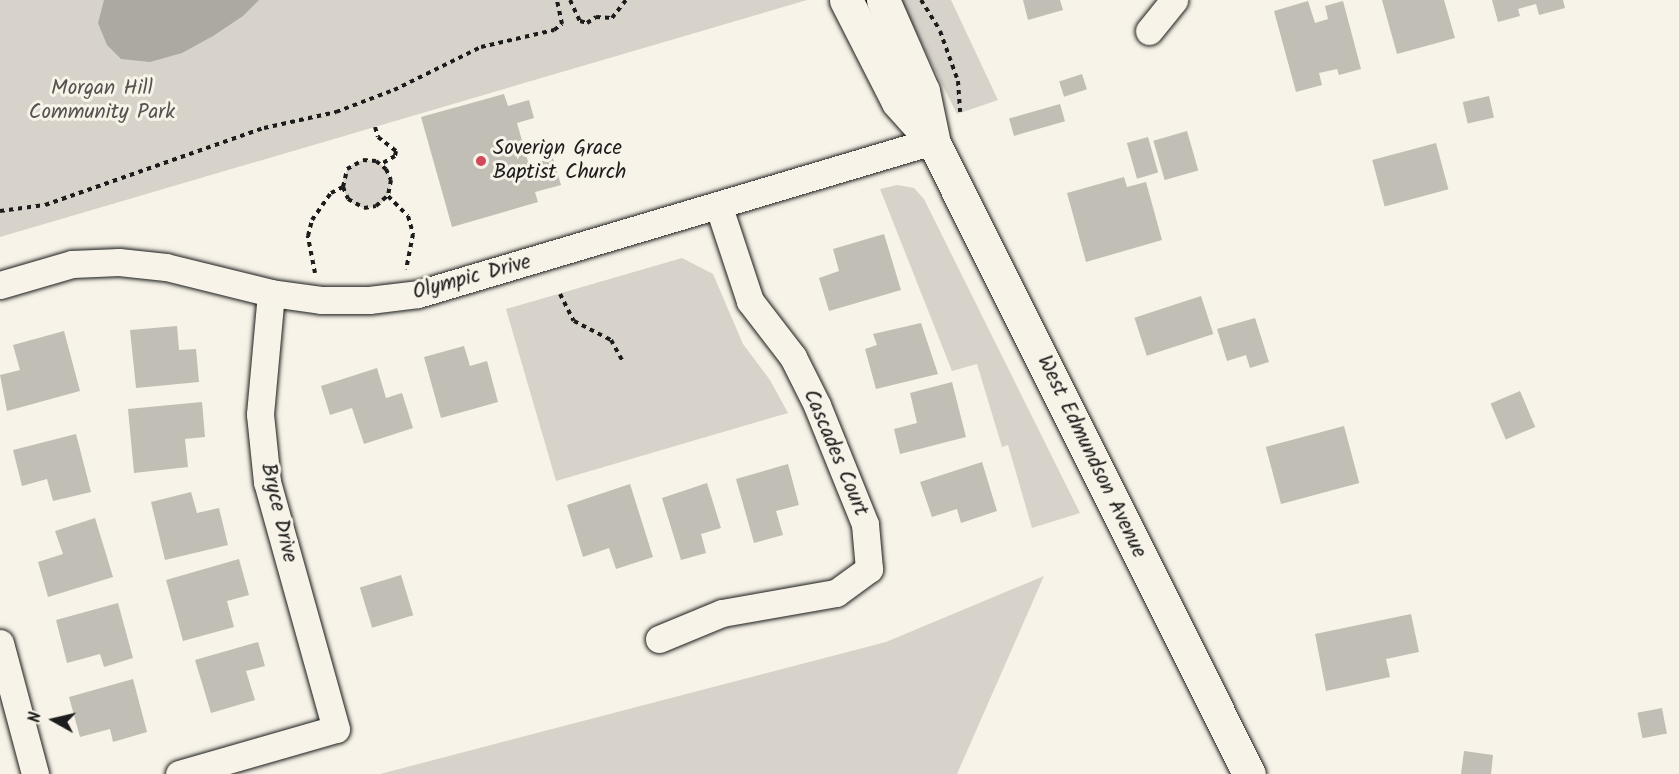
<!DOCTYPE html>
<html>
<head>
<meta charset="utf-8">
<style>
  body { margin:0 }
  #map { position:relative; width:1679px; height:774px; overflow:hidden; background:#f7f3e8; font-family:Kalam,sans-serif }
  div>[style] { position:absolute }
  .green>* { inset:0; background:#d7d3cb }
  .round { border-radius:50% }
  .water>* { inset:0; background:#aca9a2 }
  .building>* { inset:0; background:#c0beb5; transform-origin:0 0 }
  .path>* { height:4px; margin-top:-2px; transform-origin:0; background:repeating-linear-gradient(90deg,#1c1c1c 0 4.5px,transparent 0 9px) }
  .roads { filter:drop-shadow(0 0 2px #1c1c1c) drop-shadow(0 0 2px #1c1c1c) }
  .street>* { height:27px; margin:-13.5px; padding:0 13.5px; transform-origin:13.5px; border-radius:13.5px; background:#f7f3e8 }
  .secondary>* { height:33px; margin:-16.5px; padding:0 16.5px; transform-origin:16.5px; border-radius:16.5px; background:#f7f3e8 }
  .dots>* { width:16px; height:16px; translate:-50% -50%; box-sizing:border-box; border:3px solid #f7f3e8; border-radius:50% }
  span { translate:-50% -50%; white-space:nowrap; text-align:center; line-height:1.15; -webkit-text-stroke:6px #f7f3e8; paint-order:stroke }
  .park-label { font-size:21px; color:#545351 }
  .poi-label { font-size:21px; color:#1c1c1c }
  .left { translate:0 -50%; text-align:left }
  .street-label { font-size:21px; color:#1c1c1c }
  .north { position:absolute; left:24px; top:690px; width:60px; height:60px; -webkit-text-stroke:4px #f7f3e8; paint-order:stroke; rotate:278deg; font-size:16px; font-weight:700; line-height:24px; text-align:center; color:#1c1c1c }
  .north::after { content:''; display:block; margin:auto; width:21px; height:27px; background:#1c1c1c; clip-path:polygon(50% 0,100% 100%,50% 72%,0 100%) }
</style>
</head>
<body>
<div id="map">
  <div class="green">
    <i style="clip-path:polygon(0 0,807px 0,0 237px)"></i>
    <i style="clip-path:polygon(900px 0,951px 0,998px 100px,957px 114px)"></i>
    <i class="round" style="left:343px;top:160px;width:48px;height:48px"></i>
    <i style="clip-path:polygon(897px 185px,914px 188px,924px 199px,1080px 513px,1032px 528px,1008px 445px,1002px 447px,977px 364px,952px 371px,880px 189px)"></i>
    <i style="clip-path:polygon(682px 258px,713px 274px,743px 344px,770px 380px,788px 413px,556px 481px,506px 309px)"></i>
    <i style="clip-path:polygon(1044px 576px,957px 774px,380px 774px,886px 642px)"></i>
  </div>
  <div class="water">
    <i style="clip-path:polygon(104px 0,259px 0,243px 16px,213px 36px,182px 53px,150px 62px,121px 59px,107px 45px,98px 23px)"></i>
  </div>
  <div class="building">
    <i style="clip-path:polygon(1023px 0,1060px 0,1063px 10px,1028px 20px)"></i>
    <i style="clip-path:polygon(1382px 0,1444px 0,1455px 38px,1397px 54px)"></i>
    <i style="clip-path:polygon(1492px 0,1563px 0,1565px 8px,1539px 15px,1536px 4px,1518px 9px,1520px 16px,1498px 22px)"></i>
    <i style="clip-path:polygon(1308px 1px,1315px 23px,1328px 19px,1325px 6px,1343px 1px,1361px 69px,1339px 75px,1337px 69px,1319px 73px,1322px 85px,1296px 92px,1274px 11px)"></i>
    <i style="left:1082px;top:74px;width:16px;height:24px;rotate:72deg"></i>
    <i style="clip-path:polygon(504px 94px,508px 106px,529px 100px,534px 118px,517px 123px,529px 165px,553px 158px,561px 185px,535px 192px,538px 202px,452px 227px,421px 117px)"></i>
    <i style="left:1489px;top:96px;width:22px;height:27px;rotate:77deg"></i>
    <i style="left:1060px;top:104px;width:18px;height:53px;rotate:74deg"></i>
    <i style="left:1187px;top:131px;width:41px;height:35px;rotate:74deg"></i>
    <i style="left:1148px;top:137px;width:37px;height:22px;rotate:74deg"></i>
    <i style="left:1436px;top:143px;width:48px;height:66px;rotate:75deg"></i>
    <i style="clip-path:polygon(1124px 177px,1127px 187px,1146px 182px,1162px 240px,1086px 262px,1067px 193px)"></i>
    <i style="clip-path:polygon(884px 234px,901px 290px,829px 311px,819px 278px,839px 271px,833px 249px)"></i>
    <i style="left:1201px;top:296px;width:40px;height:70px;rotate:72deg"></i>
    <i style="clip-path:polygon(1255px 318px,1269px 362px,1250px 368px,1246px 355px,1227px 361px,1217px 329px)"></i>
    <i style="clip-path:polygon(921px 323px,938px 374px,876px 389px,865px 349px,877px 345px,873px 334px)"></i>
    <i style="clip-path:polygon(177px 326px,179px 350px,196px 349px,199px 382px,136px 388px,130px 330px)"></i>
    <i style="clip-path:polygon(64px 331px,80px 391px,7px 411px,0 375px,20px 370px,13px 345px)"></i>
    <i style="clip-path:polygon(464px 346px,470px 366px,487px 361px,498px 402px,441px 418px,424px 357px)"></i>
    <i style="clip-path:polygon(377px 368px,386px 398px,402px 393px,413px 428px,364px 444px,352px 408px,330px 415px,321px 386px)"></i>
    <i style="clip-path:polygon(952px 382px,966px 437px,900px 454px,894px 429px,917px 423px,910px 393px)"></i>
    <i style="left:1520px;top:391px;width:39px;height:32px;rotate:67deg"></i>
    <i style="clip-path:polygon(202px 402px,205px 437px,185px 439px,188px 467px,134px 473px,128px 409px)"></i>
    <i style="left:1344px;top:426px;width:59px;height:81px;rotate:75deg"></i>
    <i style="clip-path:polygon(76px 434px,91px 492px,53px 501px,47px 479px,22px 486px,13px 450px)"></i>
    <i style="clip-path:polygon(982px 462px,997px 511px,961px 523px,957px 509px,932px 517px,920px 482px)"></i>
    <i style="clip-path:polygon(788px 464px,799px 505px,776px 511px,783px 535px,754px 543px,736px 479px)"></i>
    <i style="clip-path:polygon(707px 483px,721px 528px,701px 534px,706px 553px,681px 560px,662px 498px)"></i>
    <i style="clip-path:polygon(630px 484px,653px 557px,616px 569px,609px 548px,583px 557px,567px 505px)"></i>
    <i style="clip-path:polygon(191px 492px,197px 513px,219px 508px,228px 545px,165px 560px,151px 502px)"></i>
    <i style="clip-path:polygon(95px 518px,113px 577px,48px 597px,38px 562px,63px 554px,55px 531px)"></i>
    <i style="clip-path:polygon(239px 559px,249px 595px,227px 601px,234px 627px,183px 641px,166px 580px)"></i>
    <i style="left:401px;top:575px;width:42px;height:43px;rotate:73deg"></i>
    <i style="clip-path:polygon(118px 603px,133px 658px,104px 667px,100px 654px,67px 663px,56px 620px)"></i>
    <i style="clip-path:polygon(1411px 614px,1419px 652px,1386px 659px,1390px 677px,1326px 691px,1315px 634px)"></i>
    <i style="clip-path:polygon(258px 642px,265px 666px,246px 671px,255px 700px,211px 713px,195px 660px)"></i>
    <i style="clip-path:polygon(133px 679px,147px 732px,113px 742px,110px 729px,80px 737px,69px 697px)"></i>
    <i style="left:1662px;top:708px;width:26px;height:25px;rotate:79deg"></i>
    <i style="clip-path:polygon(1464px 751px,1493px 755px,1491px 774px,1461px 774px)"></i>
  </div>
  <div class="path">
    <i style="left:570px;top:0;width:23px;rotate:65deg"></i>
    <i style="left:580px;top:21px;width:7px;rotate:16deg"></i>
    <i style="left:587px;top:23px;width:11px;rotate:-34deg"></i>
    <i style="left:596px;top:17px;width:16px;rotate:4deg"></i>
    <i style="left:612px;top:18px;width:23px;rotate:-52deg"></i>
    <i style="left:921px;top:0;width:36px;rotate:58deg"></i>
    <i style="left:940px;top:31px;width:53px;rotate:70.2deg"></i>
    <i style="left:958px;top:81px;width:31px;rotate:86deg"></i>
    <i style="left:375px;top:127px;width:10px;rotate:73deg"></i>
    <i style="left:378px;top:137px;width:23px;rotate:38deg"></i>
    <i style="left:396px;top:151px;width:5px;rotate:101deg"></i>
    <i style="left:395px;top:156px;width:16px;rotate:150deg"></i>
    <i style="left:343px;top:187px;width:13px;rotate:67deg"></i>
    <i style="left:348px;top:199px;width:18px;rotate:29deg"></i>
    <i style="left:364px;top:208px;width:12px;rotate:-9deg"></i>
    <i style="left:376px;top:206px;width:15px;rotate:-42deg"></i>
    <i style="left:0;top:211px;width:45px;rotate:-7.6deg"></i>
    <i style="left:45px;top:205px;width:232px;rotate:-19.4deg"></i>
    <i style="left:264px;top:128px;width:74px;rotate:-12.5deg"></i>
    <i style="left:336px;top:112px;width:62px;rotate:-20.8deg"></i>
    <i style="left:394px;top:90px;width:97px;rotate:-26.3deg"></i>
    <i style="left:481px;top:47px;width:75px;rotate:-13.1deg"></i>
    <i style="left:554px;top:30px;width:10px;rotate:-37deg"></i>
    <i style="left:562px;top:24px;width:25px;rotate:-102deg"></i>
    <i style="left:315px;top:273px;width:38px;rotate:-101deg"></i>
    <i style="left:308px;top:236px;width:16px;rotate:-76deg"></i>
    <i style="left:312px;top:220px;width:33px;rotate:-55deg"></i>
    <i style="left:331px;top:193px;width:13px;rotate:-27deg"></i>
    <i style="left:343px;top:187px;width:18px;rotate:-77deg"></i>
    <i style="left:347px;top:169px;width:18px;rotate:-29deg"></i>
    <i style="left:363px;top:160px;width:13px;rotate:4deg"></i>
    <i style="left:376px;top:161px;width:13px;rotate:39deg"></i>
    <i style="left:386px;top:169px;width:12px;rotate:66deg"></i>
    <i style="left:391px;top:180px;width:16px;rotate:101deg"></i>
    <i style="left:388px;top:196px;width:28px;rotate:45deg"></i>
    <i style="left:408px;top:216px;width:19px;rotate:74deg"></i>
    <i style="left:413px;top:234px;width:36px;rotate:101deg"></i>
    <i style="left:560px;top:294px;width:30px;rotate:63deg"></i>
    <i style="left:574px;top:321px;width:42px;rotate:27.2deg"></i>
    <i style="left:611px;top:340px;width:23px;rotate:61deg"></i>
  </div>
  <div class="roads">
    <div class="street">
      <i style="left:1149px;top:31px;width:40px;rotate:-51deg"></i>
      <i style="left:0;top:285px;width:75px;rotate:-16.3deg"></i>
      <i style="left:72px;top:264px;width:47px;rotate:-2.4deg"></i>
      <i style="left:119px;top:262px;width:47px;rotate:6.1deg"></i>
      <i style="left:166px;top:267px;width:108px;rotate:13.9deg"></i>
      <i style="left:271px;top:293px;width:50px;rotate:8deg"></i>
      <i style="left:321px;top:300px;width:48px"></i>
      <i style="left:369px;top:300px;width:49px;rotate:-7deg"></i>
      <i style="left:418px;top:294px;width:537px;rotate:-16.55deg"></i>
      <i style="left:659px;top:639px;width:68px;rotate:-22.4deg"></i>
      <i style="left:722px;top:613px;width:116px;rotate:-10deg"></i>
      <i style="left:836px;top:593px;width:41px;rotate:-36deg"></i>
      <i style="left:869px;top:569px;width:45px;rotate:-95.1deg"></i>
      <i style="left:865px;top:524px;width:128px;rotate:-112deg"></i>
      <i style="left:817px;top:405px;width:54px;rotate:-116.6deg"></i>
      <i style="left:793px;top:357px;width:71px;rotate:-127.5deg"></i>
      <i style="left:750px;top:301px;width:99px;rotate:-108.3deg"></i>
      <i style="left:0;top:643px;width:136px;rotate:75deg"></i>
      <i style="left:179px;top:774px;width:163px;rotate:-16deg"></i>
      <i style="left:336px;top:729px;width:256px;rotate:-105.6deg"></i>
      <i style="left:267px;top:482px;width:68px;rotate:-95.9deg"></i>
      <i style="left:260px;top:414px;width:121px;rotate:-84.8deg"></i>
    </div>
    <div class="secondary">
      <i style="left:846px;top:0;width:114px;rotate:63deg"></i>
      <i style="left:898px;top:102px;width:52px;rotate:48.1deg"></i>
      <i style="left:933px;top:141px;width:707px;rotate:63.47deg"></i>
      <i style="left:883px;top:0;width:99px;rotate:66.3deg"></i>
      <i style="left:923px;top:91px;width:49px;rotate:78.2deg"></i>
    </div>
  </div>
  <div class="dots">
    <i style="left:481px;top:161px;background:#d1495b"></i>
  </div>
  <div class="park-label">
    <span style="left:102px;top:101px">Morgan Hill<br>Community Park</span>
  </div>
  <div class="poi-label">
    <span class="left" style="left:493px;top:161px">Soverign Grace<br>Baptist Church</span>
  </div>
  <div class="street-label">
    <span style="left:472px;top:278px;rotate:-15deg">Olympic Drive</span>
    <span style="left:835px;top:453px;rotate:67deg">Cascades Court</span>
    <span style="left:1091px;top:457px;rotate:64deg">West Edmundson Avenue</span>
    <span style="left:278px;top:513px;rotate:77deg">Bryce Drive</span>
  </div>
  <div class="north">N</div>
</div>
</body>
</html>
